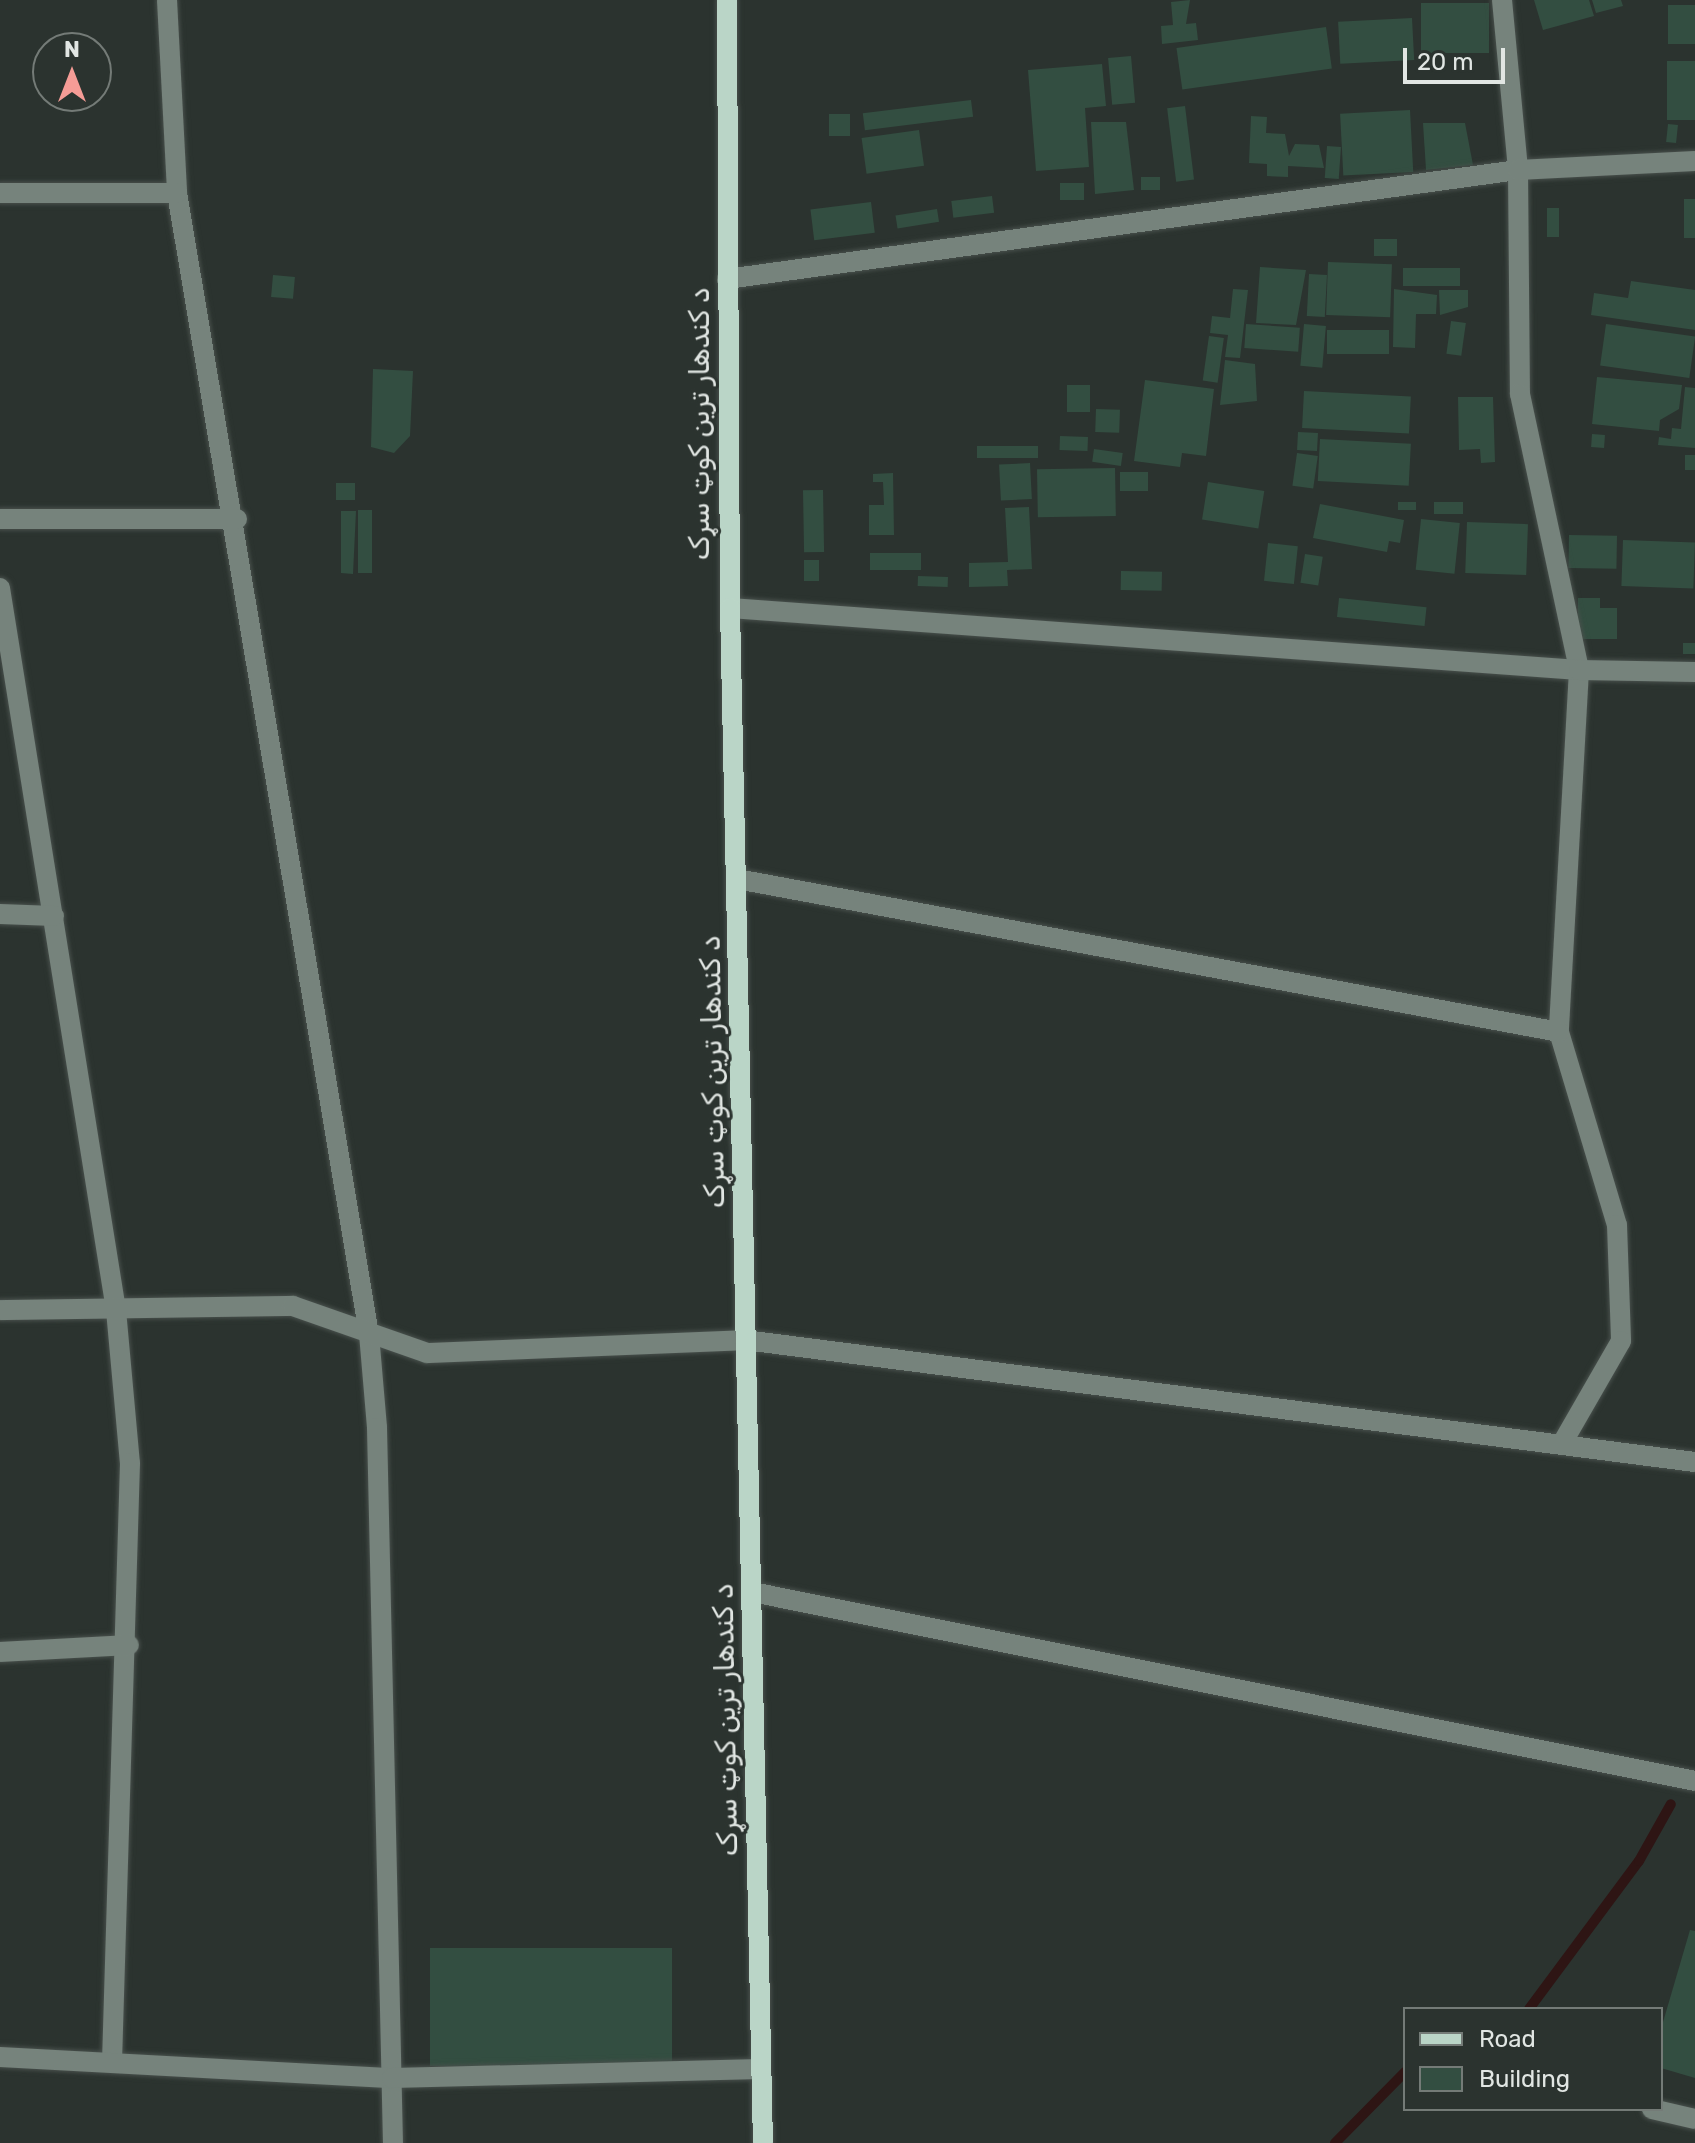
<!DOCTYPE html>
<html>
<head>
<meta charset="utf-8">
<style>
  body { margin:0 }
  #map { position:relative; width:1695px; height:2143px; overflow:hidden; background:#2b332f; font-family:Rubik,Vazirmatn,sans-serif }
  div>[style] { position:absolute }
  .stream>* { height:10px; margin:-5px; padding:0 5px; transform-origin:5px; border-radius:5px; background:#2e1514 }
  .building>* { inset:0; background:#334e41; transform-origin:0 0 }
  .roads { filter:drop-shadow(0 0 2px #48504c) drop-shadow(0 0 2px #48504c) }
  .minor>* { height:20px; margin:-10px; padding:0 10px; transform-origin:10px; border-radius:10px; background:#76837c }
  .major>* { height:20px; margin:-10px; padding:0 10px; transform-origin:10px; border-radius:10px; background:#bad5c7 }
  span { translate:-50% -50%; white-space:nowrap; text-align:center; line-height:1.15; -webkit-text-stroke:6px #2b332f; paint-order:stroke }
  .street-label { font-size:28px; color:#e1e6e3 }
  .legend { position:absolute; left:1403px; top:2007px; width:260px; height:104px; box-sizing:border-box; background:#2b332f; border:2px solid #747b77; margin:0; padding:10px 14px; list-style:none; font-size:24px; color:#e1e6e3 }
  .legend li { display:flex; align-items:center; gap:16px; height:40px }
  .legend b { width:40px; border:2px solid #747b77 }
  .north { position:absolute; left:32px; top:32px; width:80px; height:80px; box-sizing:border-box; background:#2b332f; border:2px solid #747b77; border-radius:50%; rotate:0deg; font-size:22px; font-weight:700; line-height:32px; text-align:center; color:#e1e6e3 }
  .north::after { content:''; display:block; margin:auto; width:28px; height:36px; background:#f59c96; clip-path:polygon(50% 0,100% 100%,50% 72%,0 100%) }
  .scale { position:absolute; left:1403px; top:48px; width:102px; height:36px; box-sizing:border-box; border:4px solid #e1e6e3; border-top:0; padding-left:10px; font-size:24px; line-height:28px; white-space:nowrap; color:#e1e6e3; -webkit-text-stroke:6px #2b332f; paint-order:stroke }
</style>
</head>
<body>
<div id="map">
  <div class="stream">
    <i style="left:1529px;top:2009px;width:184px;rotate:-53.4deg"></i>
    <i style="left:1639px;top:1861px;width:65px;rotate:-60.7deg"></i>
    <i style="left:1335px;top:2143px;width:100px;rotate:-45.4deg"></i>
  </div>
  <div class="building">
    <i style="clip-path:polygon(1190px 0,1186px 24px,1196px 23px,1198px 40px,1162px 44px,1161px 26px,1173px 25px,1171px 2px)"></i>
    <i style="clip-path:polygon(1534px 0,1589px 0,1594px 16px,1543px 30px)"></i>
    <i style="clip-path:polygon(1592px 0,1621px 0,1623px 6px,1596px 13px)"></i>
    <i style="left:1421px;top:3px;width:68px;height:50px"></i>
    <i style="left:1695px;top:5px;width:39px;height:27px;rotate:90deg"></i>
    <i style="left:1412px;top:18px;width:42px;height:74px;rotate:87deg"></i>
    <i style="left:1326px;top:27px;width:42px;height:151px;rotate:82deg"></i>
    <i style="left:1131px;top:56px;width:47px;height:23px;rotate:85deg"></i>
    <i style="left:1667px;top:61px;width:28px;height:59px"></i>
    <i style="clip-path:polygon(1102px 64px,1106px 106px,1085px 108px,1089px 167px,1036px 171px,1028px 70px)"></i>
    <i style="left:971px;top:100px;width:17px;height:109px;rotate:83deg"></i>
    <i style="left:1185px;top:106px;width:74px;height:18px;rotate:83deg"></i>
    <i style="left:1410px;top:110px;width:62px;height:70px;rotate:87deg"></i>
    <i style="left:829px;top:114px;width:21px;height:22px"></i>
    <i style="clip-path:polygon(1251px 116px,1267px 117px,1266px 133px,1285px 134px,1289px 156px,1295px 144px,1319px 145px,1324px 168px,1288px 166px,1288px 177px,1267px 176px,1267px 164px,1249px 163px)"></i>
    <i style="clip-path:polygon(1091px 122px,1126px 122px,1134px 190px,1095px 194px)"></i>
    <i style="clip-path:polygon(1423px 123px,1465px 123px,1473px 165px,1426px 170px)"></i>
    <i style="left:1668px;top:124px;width:10px;height:18px;rotate:6deg"></i>
    <i style="left:919px;top:130px;width:36px;height:58px;rotate:82deg"></i>
    <i style="left:1327px;top:146px;width:14px;height:32px;rotate:4deg"></i>
    <i style="left:1141px;top:177px;width:19px;height:13px"></i>
    <i style="left:1084px;top:183px;width:17px;height:24px;rotate:90deg"></i>
    <i style="left:992px;top:196px;width:17px;height:41px;rotate:83deg"></i>
    <i style="left:1684px;top:199px;width:11px;height:39px"></i>
    <i style="left:871px;top:202px;width:31px;height:61px;rotate:83deg"></i>
    <i style="left:1547px;top:208px;width:12px;height:29px"></i>
    <i style="left:937px;top:209px;width:13px;height:42px;rotate:81deg"></i>
    <i style="left:1374px;top:239px;width:23px;height:17px"></i>
    <i style="left:1328px;top:262px;width:64px;height:53px;rotate:2deg"></i>
    <i style="clip-path:polygon(1260px 267px,1306px 270px,1296px 325px,1256px 323px)"></i>
    <i style="left:1403px;top:268px;width:57px;height:18px"></i>
    <i style="left:1309px;top:274px;width:18px;height:42px;rotate:3deg"></i>
    <i style="left:273px;top:275px;width:22px;height:22px;rotate:5deg"></i>
    <i style="clip-path:polygon(1631px 281px,1695px 290px,1695px 330px,1591px 315px,1594px 293px,1628px 298px)"></i>
    <i style="clip-path:polygon(1233px 289px,1248px 290px,1240px 358px,1225px 357px,1228px 335px,1210px 333px,1212px 316px,1230px 318px)"></i>
    <i style="clip-path:polygon(1394px 289px,1437px 295px,1436px 314px,1416px 314px,1415px 348px,1393px 347px)"></i>
    <i style="clip-path:polygon(1439px 290px,1468px 290px,1468px 307px,1440px 315px)"></i>
    <i style="left:1451px;top:321px;width:15px;height:33px;rotate:8deg"></i>
    <i style="left:1246px;top:324px;width:54px;height:24px;rotate:4deg"></i>
    <i style="left:1304px;top:324px;width:22px;height:42px;rotate:5deg"></i>
    <i style="left:1606px;top:324px;width:90px;height:42px;rotate:8deg"></i>
    <i style="left:1327px;top:330px;width:62px;height:24px"></i>
    <i style="left:1209px;top:336px;width:15px;height:45px;rotate:8deg"></i>
    <i style="clip-path:polygon(1225px 360px,1255px 364px,1257px 401px,1220px 405px)"></i>
    <i style="clip-path:polygon(373px 369px,413px 371px,410px 436px,394px 453px,371px 447px)"></i>
    <i style="clip-path:polygon(1597px 377px,1682px 385px,1679px 409px,1660px 420px,1659px 431px,1592px 424px)"></i>
    <i style="clip-path:polygon(1145px 380px,1214px 389px,1206px 456px,1182px 453px,1180px 467px,1134px 461px)"></i>
    <i style="left:1067px;top:385px;width:23px;height:27px"></i>
    <i style="clip-path:polygon(1685px 387px,1695px 388px,1695px 448px,1658px 445px,1659px 437px,1671px 439px,1672px 428px,1681px 429px)"></i>
    <i style="left:1304px;top:391px;width:107px;height:37px;rotate:3deg"></i>
    <i style="clip-path:polygon(1458px 397px,1493px 397px,1495px 462px,1481px 463px,1480px 449px,1459px 450px)"></i>
    <i style="left:1096px;top:409px;width:24px;height:23px;rotate:2deg"></i>
    <i style="left:1298px;top:432px;width:20px;height:18px;rotate:3deg"></i>
    <i style="left:1592px;top:434px;width:13px;height:13px;rotate:4deg"></i>
    <i style="left:1060px;top:436px;width:28px;height:14px;rotate:2deg"></i>
    <i style="left:1320px;top:439px;width:91px;height:42px;rotate:3deg"></i>
    <i style="left:977px;top:446px;width:61px;height:12px"></i>
    <i style="left:1094px;top:449px;width:29px;height:13px;rotate:8deg"></i>
    <i style="left:1297px;top:453px;width:21px;height:33px;rotate:8deg"></i>
    <i style="left:1685px;top:455px;width:10px;height:15px"></i>
    <i style="left:1030px;top:463px;width:36px;height:31px;rotate:87deg"></i>
    <i style="left:1115px;top:468px;width:48px;height:78px;rotate:89deg"></i>
    <i style="left:1120px;top:472px;width:28px;height:19px"></i>
    <i style="clip-path:polygon(893px 473px,894px 535px,869px 535px,869px 505px,884px 505px,883px 482px,873px 482px,873px 474px)"></i>
    <i style="left:1208px;top:482px;width:57px;height:38px;rotate:9deg"></i>
    <i style="left:336px;top:483px;width:19px;height:17px"></i>
    <i style="left:823px;top:490px;width:62px;height:20px;rotate:89deg"></i>
    <i style="left:1398px;top:502px;width:18px;height:8px"></i>
    <i style="left:1434px;top:502px;width:29px;height:12px"></i>
    <i style="clip-path:polygon(1320px 504px,1404px 520px,1400px 543px,1389px 541px,1387px 552px,1313px 538px)"></i>
    <i style="clip-path:polygon(1029px 507px,1032px 569px,1007px 570px,1008px 586px,969px 587px,969px 563px,1008px 562px,1005px 508px)"></i>
    <i style="left:358px;top:510px;width:14px;height:63px"></i>
    <i style="clip-path:polygon(341px 511px,356px 511px,353px 574px,341px 573px)"></i>
    <i style="left:1421px;top:519px;width:39px;height:51px;rotate:6deg"></i>
    <i style="left:1467px;top:522px;width:61px;height:51px;rotate:2deg"></i>
    <i style="left:1569px;top:535px;width:48px;height:33px;rotate:1deg"></i>
    <i style="left:1623px;top:540px;width:72px;height:46px;rotate:2deg"></i>
    <i style="left:1268px;top:543px;width:30px;height:38px;rotate:6deg"></i>
    <i style="left:870px;top:553px;width:51px;height:17px"></i>
    <i style="left:1305px;top:554px;width:18px;height:29px;rotate:9deg"></i>
    <i style="left:804px;top:560px;width:15px;height:21px"></i>
    <i style="left:1121px;top:571px;width:41px;height:19px;rotate:1deg"></i>
    <i style="left:918px;top:576px;width:30px;height:10px;rotate:2deg"></i>
    <i style="left:1339px;top:598px;width:88px;height:19px;rotate:6deg"></i>
    <i style="clip-path:polygon(1578px 598px,1600px 598px,1600px 608px,1617px 608px,1617px 639px,1578px 639px)"></i>
    <i style="left:1683px;top:643px;width:12px;height:11px"></i>
    <i style="clip-path:polygon(1690px 1930px,1695px 1931px,1695px 2078px,1661px 2068px,1661px 2029px)"></i>
    <i style="left:430px;top:1948px;width:242px;height:118px"></i>
  </div>
  <div class="roads">
    <div class="minor">
      <i style="left:167px;top:0;width:193px;rotate:87deg"></i>
      <i style="left:177px;top:193px;width:1157px;rotate:80.45deg"></i>
      <i style="left:369px;top:1334px;width:94px;rotate:85.1deg"></i>
      <i style="left:377px;top:1428px;width:715px;rotate:88.72deg"></i>
      <i style="left:1502px;top:0;width:171px;rotate:84.6deg"></i>
      <i style="left:1518px;top:170px;width:224px;rotate:89.5deg"></i>
      <i style="left:1520px;top:394px;width:282px;rotate:77.9deg"></i>
      <i style="left:1579px;top:670px;width:363px;rotate:93.2deg"></i>
      <i style="left:1559px;top:1032px;width:202px;rotate:73.3deg"></i>
      <i style="left:1617px;top:1225px;width:116px;rotate:88deg"></i>
      <i style="left:1621px;top:1341px;width:116px;rotate:119.9deg"></i>
      <i style="left:0;top:193px;width:177px"></i>
      <i style="left:727px;top:279px;width:798px;rotate:-7.85deg"></i>
      <i style="left:1518px;top:170px;width:177px;rotate:-2.9deg"></i>
      <i style="left:0;top:519px;width:237px"></i>
      <i style="left:0;top:588px;width:731px;rotate:80.87deg"></i>
      <i style="left:116px;top:1310px;width:154px;rotate:84.8deg"></i>
      <i style="left:130px;top:1463px;width:600px;rotate:91.72deg"></i>
      <i style="left:730px;top:608px;width:851px;rotate:4.18deg"></i>
      <i style="left:1579px;top:670px;width:116px;rotate:1deg"></i>
      <i style="left:737px;top:879px;width:836px;rotate:10.54deg"></i>
      <i style="left:0;top:914px;width:54px;rotate:2.1deg"></i>
      <i style="left:0;top:1310px;width:293px;rotate:-0.8deg"></i>
      <i style="left:293px;top:1306px;width:142px;rotate:19.3deg"></i>
      <i style="left:427px;top:1353px;width:318px;rotate:-2.3deg"></i>
      <i style="left:745px;top:1340px;width:958px;rotate:7.32deg"></i>
      <i style="left:752px;top:1592px;width:962px;rotate:11.33deg"></i>
      <i style="left:0;top:1652px;width:129px;rotate:-3.1deg"></i>
      <i style="left:0;top:2057px;width:393px;rotate:3.1deg"></i>
      <i style="left:392px;top:2078px;width:369px;rotate:-1.4deg"></i>
      <i style="left:1652px;top:2109px;width:44px;rotate:13.1deg"></i>
    </div>
    <div class="major">
      <i style="left:727px;top:0;width:608px;rotate:89.72deg"></i>
      <i style="left:730px;top:608px;width:1535px;rotate:88.77deg"></i>
    </div>
  </div>
  <div class="street-label">
    <span style="left:700px;top:424px;rotate:-90deg">د کندهار ترين کوټ سړک</span>
    <span style="left:713px;top:1072px;rotate:-91deg">د کندهار ترين کوټ سړک</span>
    <span style="left:726px;top:1720px;rotate:-91deg">د کندهار ترين کوټ سړک</span>
  </div>
  <ul class="legend">
  <li><b style="height:10px;background:#bad5c7"></b>Road</li>
  <li><b style="height:22px;background:#334e41"></b>Building</li>
  </ul>
  <div class="north">N</div>
  <div class="scale">20 m</div>
</div>
</body>
</html>
